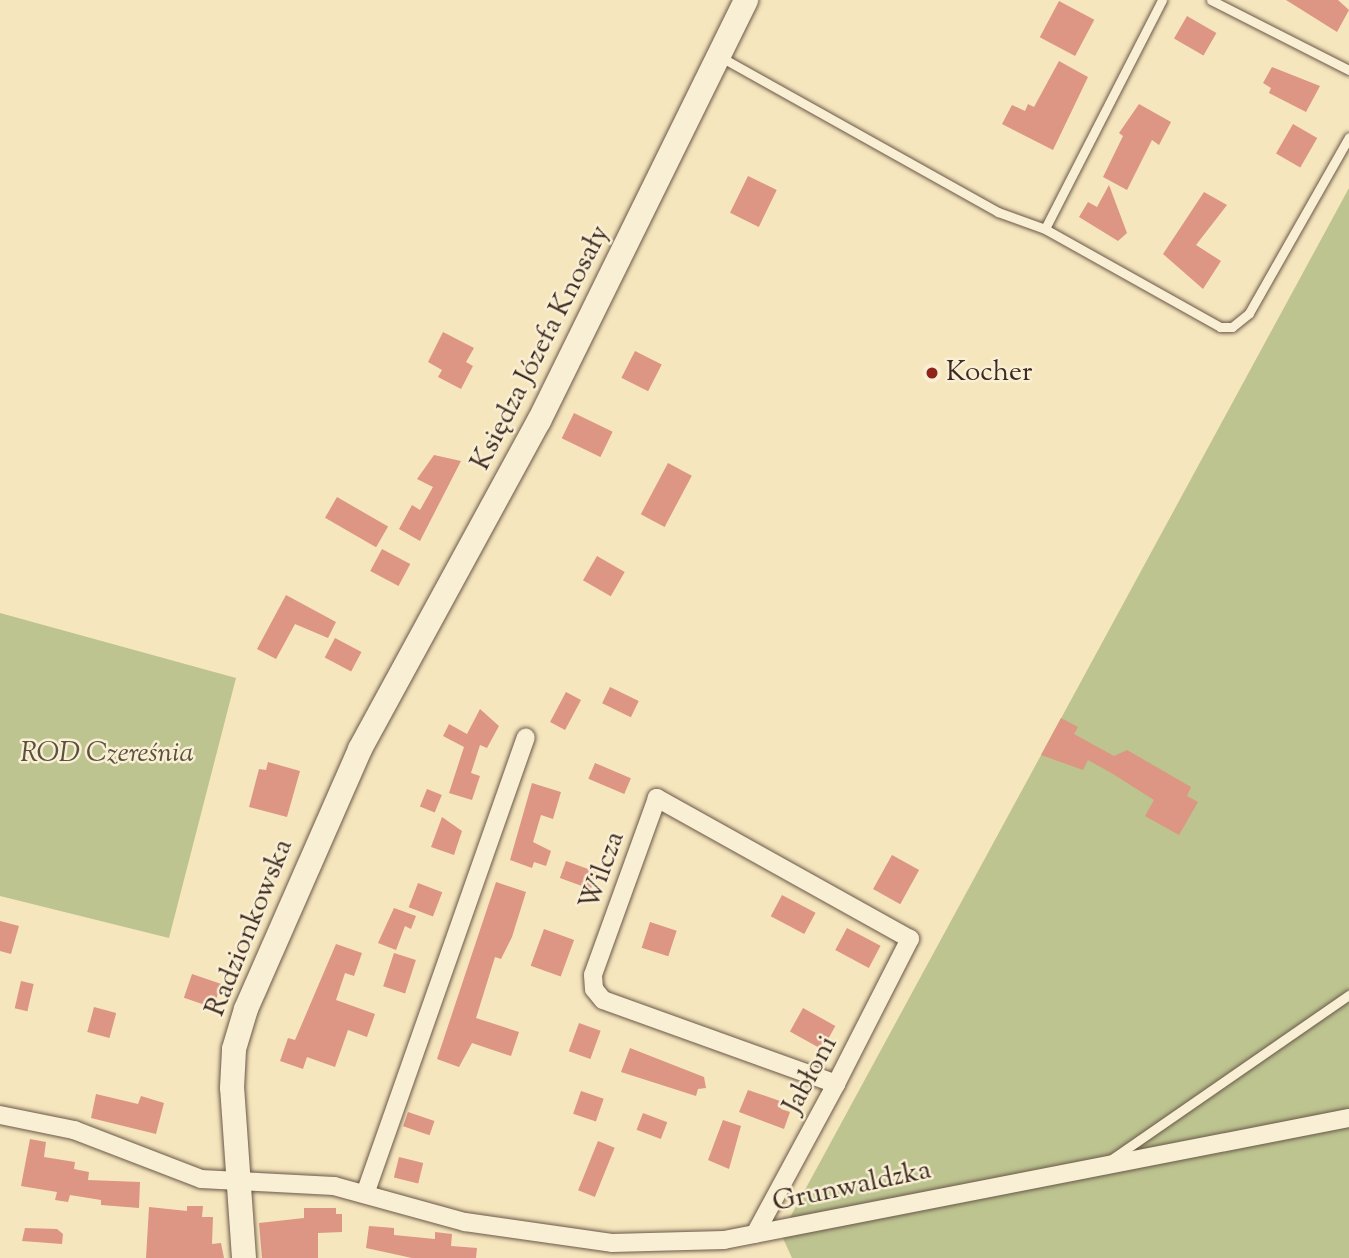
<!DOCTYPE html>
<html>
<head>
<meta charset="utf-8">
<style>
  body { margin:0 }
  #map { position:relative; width:1349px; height:1258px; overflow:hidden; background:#f6e6bd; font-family:"Sorts Mill Goudy",serif }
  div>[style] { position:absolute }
  .green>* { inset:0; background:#bdc490 }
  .building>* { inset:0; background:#dd9584; transform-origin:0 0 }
  .roads { filter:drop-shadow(0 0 2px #6a5849) drop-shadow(0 0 2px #6a5849) }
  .lane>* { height:9px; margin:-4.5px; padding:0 4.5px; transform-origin:4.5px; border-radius:4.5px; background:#f9efd4 }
  .street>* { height:18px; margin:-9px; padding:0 9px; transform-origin:9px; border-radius:9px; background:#f9efd4 }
  .secondary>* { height:24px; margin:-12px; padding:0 12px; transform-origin:12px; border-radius:12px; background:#f9efd4 }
  .dots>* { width:19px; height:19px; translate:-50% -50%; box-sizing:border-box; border:4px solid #f9efd4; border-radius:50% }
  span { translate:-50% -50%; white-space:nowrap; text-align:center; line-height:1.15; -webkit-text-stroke:5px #f9efd4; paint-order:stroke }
  .street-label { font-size:28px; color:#3c2922 }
  .poi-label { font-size:28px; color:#3c2922 }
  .left { translate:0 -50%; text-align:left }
  .park-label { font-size:28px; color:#5c503e; font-style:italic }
</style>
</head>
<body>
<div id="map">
  <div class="green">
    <i style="clip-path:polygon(1349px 188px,1349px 1258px,792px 1258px,781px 1234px)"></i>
    <i style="clip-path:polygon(0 613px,236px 678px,169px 938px,0 896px)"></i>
  </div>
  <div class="building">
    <i style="clip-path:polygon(1286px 0,1338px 0,1349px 10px,1337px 32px)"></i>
    <i style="left:1059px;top:1px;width:40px;height:41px;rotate:28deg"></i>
    <i style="left:1187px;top:16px;width:34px;height:26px;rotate:30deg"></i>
    <i style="clip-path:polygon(1059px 61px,1088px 77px,1053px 150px,1002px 124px,1012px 105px,1025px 111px,1028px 104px,1034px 107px)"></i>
    <i style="clip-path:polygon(1272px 67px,1320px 86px,1306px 112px,1269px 93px,1271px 88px,1263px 83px)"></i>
    <i style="clip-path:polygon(1139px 104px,1171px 122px,1159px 145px,1152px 140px,1127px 190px,1103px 177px,1123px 136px,1119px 133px)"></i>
    <i style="left:1293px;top:124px;width:28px;height:34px;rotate:30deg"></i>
    <i style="left:748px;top:176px;width:32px;height:41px;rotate:26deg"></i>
    <i style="clip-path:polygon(1109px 185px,1127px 233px,1118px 241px,1079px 217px,1088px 202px,1097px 207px)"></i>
    <i style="clip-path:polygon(1204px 192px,1227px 205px,1196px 245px,1221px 261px,1203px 289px,1163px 254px)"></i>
    <i style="clip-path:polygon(443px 332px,474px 348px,466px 362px,473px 366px,461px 389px,438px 377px,442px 370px,428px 362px)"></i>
    <i style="left:635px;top:351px;width:30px;height:30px;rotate:27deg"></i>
    <i style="left:574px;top:413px;width:43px;height:28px;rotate:26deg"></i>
    <i style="clip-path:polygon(434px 455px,461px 461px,420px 541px,399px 529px,412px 505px,420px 510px,433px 487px,417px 479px)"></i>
    <i style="left:668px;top:463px;width:27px;height:58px;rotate:28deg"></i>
    <i style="left:337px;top:497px;width:59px;height:24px;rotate:30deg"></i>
    <i style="left:382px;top:549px;width:32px;height:25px;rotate:28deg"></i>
    <i style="left:597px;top:556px;width:32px;height:28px;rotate:30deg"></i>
    <i style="clip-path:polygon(286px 595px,336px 622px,328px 638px,295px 624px,276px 659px,257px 649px)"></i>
    <i style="left:335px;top:638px;width:30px;height:22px;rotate:28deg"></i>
    <i style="left:610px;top:687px;width:32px;height:18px;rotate:26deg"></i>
    <i style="left:566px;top:692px;width:17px;height:34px;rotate:28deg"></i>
    <i style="clip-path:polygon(480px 709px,499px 726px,487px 748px,480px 745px,471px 773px,480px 776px,472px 800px,449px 793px,464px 747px,443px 736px,449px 724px,467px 734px)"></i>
    <i style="clip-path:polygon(1061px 718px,1078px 727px,1074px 734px,1114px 756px,1127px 750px,1191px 787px,1187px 796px,1198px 802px,1179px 835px,1145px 816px,1154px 800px,1113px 774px,1088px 760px,1083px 770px,1041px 755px)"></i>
    <i style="clip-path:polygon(268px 762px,300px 771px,287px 817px,249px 807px,259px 769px,266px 770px)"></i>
    <i style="left:595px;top:763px;width:39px;height:17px;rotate:23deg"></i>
    <i style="clip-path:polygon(532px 783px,561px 792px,553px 819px,541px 815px,533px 842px,551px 851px,546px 866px,534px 862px,532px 868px,510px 860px)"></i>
    <i style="left:427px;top:789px;width:16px;height:19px;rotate:22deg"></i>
    <i style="clip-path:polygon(442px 817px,462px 831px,454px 855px,431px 847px)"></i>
    <i style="left:892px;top:855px;width:31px;height:39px;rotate:29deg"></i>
    <i style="left:566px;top:861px;width:33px;height:18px;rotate:20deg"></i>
    <i style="clip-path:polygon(496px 882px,526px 892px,512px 937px,501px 959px,495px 957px,476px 1018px,519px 1032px,511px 1056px,472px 1043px,459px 1067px,437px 1059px)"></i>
    <i style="left:418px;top:883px;width:26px;height:26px;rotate:21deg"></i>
    <i style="left:782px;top:895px;width:38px;height:24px;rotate:28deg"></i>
    <i style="clip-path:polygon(394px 908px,416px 916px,411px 929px,405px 926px,396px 950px,378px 943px)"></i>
    <i style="clip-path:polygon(0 921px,19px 926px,11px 954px,0 951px)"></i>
    <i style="left:650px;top:922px;width:28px;height:27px;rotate:18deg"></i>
    <i style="left:847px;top:928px;width:38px;height:25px;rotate:28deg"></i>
    <i style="left:544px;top:929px;width:32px;height:39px;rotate:20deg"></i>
    <i style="clip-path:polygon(336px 944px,362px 953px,354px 976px,345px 973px,336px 1000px,375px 1014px,367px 1037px,348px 1030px,335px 1067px,307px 1057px,303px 1069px,280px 1061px,288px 1038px,295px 1040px)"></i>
    <i style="left:394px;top:953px;width:23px;height:35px;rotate:18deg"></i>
    <i style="left:192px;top:974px;width:31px;height:25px;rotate:19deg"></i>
    <i style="left:21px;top:981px;width:13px;height:28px;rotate:13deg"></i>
    <i style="left:94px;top:1007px;width:23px;height:26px;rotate:15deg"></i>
    <i style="left:803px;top:1008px;width:37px;height:27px;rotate:29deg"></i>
    <i style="left:579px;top:1023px;width:23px;height:30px;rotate:20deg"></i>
    <i style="clip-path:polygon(630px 1048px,704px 1077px,706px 1088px,698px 1089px,696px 1096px,621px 1072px)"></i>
    <i style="clip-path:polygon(748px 1090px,783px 1102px,781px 1109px,790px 1112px,784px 1129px,739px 1112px)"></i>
    <i style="left:581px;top:1091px;width:24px;height:24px;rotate:19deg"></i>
    <i style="clip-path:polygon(96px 1094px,138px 1104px,141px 1096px,164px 1103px,156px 1134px,91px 1118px)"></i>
    <i style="left:408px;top:1112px;width:28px;height:15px;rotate:19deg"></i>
    <i style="left:643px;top:1113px;width:26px;height:18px;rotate:21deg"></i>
    <i style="clip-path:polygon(723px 1120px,741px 1126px,729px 1169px,708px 1160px)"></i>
    <i style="clip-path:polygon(30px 1139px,46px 1142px,44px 1157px,75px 1162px,74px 1169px,89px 1172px,88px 1180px,140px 1182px,139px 1208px,101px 1205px,101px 1200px,70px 1195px,68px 1202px,55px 1200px,57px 1192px,21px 1186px)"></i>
    <i style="left:598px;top:1141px;width:18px;height:53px;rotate:22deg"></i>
    <i style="left:399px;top:1157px;width:25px;height:21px;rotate:14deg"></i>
    <i style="clip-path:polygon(187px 1206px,203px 1206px,202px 1217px,213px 1217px,212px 1244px,221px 1243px,224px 1258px,146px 1258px,149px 1207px,187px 1211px)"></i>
    <i style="clip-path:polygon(304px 1208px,336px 1208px,336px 1214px,342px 1214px,342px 1232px,318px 1233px,318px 1258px,262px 1258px,259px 1223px,304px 1218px)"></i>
    <i style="clip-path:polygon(369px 1226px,394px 1228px,394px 1235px,435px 1239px,435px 1232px,452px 1234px,451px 1246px,477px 1248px,476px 1258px,412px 1258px,366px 1248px)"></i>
    <i style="clip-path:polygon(25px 1228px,57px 1229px,63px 1234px,62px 1244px,22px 1241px)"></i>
  </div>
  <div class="roads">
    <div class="lane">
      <i style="left:1162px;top:0;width:257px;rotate:117.1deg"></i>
      <i style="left:1045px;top:229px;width:201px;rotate:29.2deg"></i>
      <i style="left:1220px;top:327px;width:12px"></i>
      <i style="left:1232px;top:327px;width:22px;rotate:-39deg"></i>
      <i style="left:1249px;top:313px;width:202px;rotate:-60.4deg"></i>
      <i style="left:1211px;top:0;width:155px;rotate:26.9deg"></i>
      <i style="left:719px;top:56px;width:320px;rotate:29.2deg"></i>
      <i style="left:998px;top:212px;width:50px;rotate:19.9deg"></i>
      <i style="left:1109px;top:1161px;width:292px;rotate:-34.7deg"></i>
    </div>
    <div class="street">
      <i style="left:0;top:1115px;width:76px;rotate:11.5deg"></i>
      <i style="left:74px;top:1130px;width:136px;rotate:21.1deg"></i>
      <i style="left:201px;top:1179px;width:133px;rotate:3deg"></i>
      <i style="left:334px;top:1186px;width:136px;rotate:15.4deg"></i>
      <i style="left:465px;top:1222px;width:148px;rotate:8.1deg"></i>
      <i style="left:612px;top:1243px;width:112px;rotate:-1.5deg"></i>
      <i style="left:724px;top:1240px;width:637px;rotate:-11.05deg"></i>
      <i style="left:365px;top:1194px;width:484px;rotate:-70.6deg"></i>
      <i style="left:755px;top:1234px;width:170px;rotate:-61.6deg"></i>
      <i style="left:836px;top:1084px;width:163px;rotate:-63deg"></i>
      <i style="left:910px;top:939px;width:290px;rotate:-150.9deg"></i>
      <i style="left:657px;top:798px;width:188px;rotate:109.9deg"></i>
      <i style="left:593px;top:975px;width:14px;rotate:86deg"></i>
      <i style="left:594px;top:989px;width:14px;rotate:51deg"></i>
      <i style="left:603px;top:1000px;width:248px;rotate:19.8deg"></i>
    </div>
    <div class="secondary">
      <i style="left:244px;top:1258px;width:170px;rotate:-94deg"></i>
      <i style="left:232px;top:1088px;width:39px;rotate:-87deg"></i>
      <i style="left:234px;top:1049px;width:42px;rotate:-73.3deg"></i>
      <i style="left:246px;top:1009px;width:284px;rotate:-66.3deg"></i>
      <i style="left:360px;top:749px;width:374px;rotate:-61.4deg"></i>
      <i style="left:539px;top:421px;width:469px;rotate:-63.8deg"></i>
    </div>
  </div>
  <div class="dots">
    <i style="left:932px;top:373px;background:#8f2418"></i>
  </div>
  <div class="street-label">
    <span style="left:541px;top:348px;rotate:-63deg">Księdza Józefa Knosały</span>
    <span style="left:603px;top:871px;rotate:-70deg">Wilcza</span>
    <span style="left:250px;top:928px;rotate:-68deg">Radzionkowska</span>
    <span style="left:811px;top:1075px;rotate:-62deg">Jabłoni</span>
    <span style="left:852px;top:1187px;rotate:-12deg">Grunwaldzka</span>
  </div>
  <div class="poi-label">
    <span class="left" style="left:946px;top:373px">Kocher</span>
  </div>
  <div class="park-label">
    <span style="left:107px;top:754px">ROD Czereśnia</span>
  </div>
</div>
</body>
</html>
